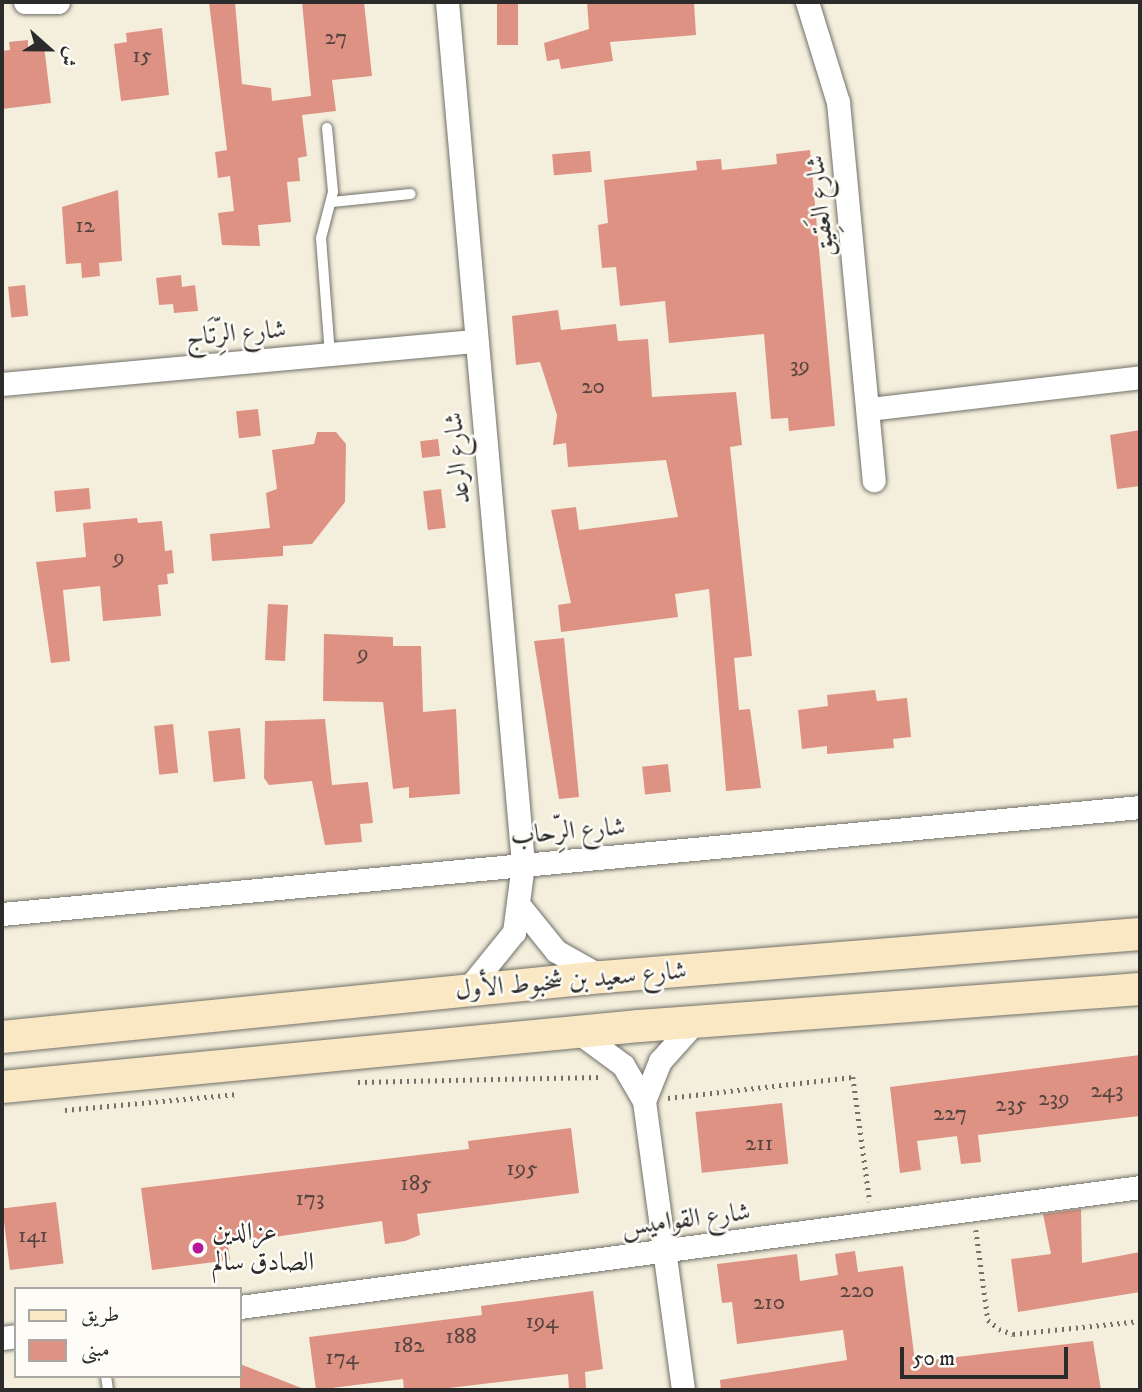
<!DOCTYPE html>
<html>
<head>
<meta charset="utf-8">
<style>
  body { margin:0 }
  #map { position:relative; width:1142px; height:1392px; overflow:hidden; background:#f4efdc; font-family:"IM FELL DW Pica",Amiri,serif }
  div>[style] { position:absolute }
  .building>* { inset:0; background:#de9283; transform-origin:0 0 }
  .path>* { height:4.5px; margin-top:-2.25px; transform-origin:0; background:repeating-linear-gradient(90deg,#717069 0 2px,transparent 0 7px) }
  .roads { filter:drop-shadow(0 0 2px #717069) drop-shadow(0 0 2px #717069) }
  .service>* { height:10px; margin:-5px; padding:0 5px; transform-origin:5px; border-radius:5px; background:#fff }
  .minor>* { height:23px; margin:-11.5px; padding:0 11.5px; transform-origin:11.5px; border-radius:11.5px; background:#fff }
  .secondary>* { height:32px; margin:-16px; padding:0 16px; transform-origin:16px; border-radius:16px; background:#fae7c3 }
  .dots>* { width:19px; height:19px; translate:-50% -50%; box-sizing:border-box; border:4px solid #fdfcf7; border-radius:50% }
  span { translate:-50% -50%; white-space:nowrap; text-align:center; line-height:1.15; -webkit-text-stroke:5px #fdfcf7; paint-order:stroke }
  .number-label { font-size:23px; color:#584541 }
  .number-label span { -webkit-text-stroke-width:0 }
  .street-label { font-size:26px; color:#2b2b2b }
  .poi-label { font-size:26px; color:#2b2b2b }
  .left { translate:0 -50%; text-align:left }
  .frame { position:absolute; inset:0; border:4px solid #2b2b2b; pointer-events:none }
  .legend { position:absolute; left:14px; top:1287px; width:228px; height:91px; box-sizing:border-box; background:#fdfcf7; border:2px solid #a9a8a5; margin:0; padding:9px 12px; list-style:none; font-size:21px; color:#2b2b2b }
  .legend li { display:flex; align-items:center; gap:14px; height:35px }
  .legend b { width:35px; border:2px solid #a9a8a5 }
  .north { position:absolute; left:14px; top:14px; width:70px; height:70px; -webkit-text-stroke:5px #fdfcf7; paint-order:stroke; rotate:111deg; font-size:19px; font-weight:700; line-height:28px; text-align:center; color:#2b2b2b }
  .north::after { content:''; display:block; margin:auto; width:24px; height:32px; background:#2b2b2b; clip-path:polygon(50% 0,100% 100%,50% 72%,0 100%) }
  .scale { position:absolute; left:900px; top:1347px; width:168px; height:32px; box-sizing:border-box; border:4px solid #2b2b2b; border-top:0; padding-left:9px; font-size:21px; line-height:24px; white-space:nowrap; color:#2b2b2b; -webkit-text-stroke:5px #fdfcf7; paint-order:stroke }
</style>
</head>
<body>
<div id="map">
  <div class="building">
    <i style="clip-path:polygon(209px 2px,235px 2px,242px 84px,271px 88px,272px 101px,311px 96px,302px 2px,364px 2px,372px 76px,332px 80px,336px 111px,302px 115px,307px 156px,298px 158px,300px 181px,287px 182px,291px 222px,258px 225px,260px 246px,222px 245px,218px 213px,234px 211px,230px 176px,218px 178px,215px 152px,227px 150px)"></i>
    <i style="left:497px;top:2px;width:21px;height:43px"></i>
    <i style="clip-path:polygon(587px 2px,694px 2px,696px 35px,610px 42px,613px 61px,561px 69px,559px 59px,547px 61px,544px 43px,589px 29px)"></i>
    <i style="clip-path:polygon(162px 28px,169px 95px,121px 101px,114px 44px,127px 42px,126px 33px)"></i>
    <i style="clip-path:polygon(28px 40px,28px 48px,44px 46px,51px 103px,2px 109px,2px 51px,10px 50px,9px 42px)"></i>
    <i style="clip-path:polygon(810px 150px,835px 426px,789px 431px,788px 418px,771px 419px,764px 334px,669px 343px,665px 301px,620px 306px,616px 267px,602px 268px,598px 225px,608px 223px,604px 180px,697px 170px,696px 161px,721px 159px,722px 170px,777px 164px,776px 154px)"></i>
    <i style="left:590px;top:151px;width:21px;height:38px;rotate:85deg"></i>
    <i style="clip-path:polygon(118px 190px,122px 261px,99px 263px,100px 276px,82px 278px,81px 263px,66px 264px,62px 207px)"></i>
    <i style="clip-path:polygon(181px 275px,182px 287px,195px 285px,198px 311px,174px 313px,173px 304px,159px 305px,156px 278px)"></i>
    <i style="left:25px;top:285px;width:31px;height:17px;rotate:84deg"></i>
    <i style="clip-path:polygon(558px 310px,561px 330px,616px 324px,618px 341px,648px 339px,652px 397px,736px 392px,742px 445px,730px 447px,752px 656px,734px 658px,739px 710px,750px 709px,761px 788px,726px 791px,709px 589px,675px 594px,678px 617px,561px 632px,558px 605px,571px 603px,551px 510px,576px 507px,579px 530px,678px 517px,666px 460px,568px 467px,566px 443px,553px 445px,557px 415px,540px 362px,516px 365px,512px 316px)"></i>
    <i style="left:258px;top:409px;width:27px;height:22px;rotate:84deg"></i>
    <i style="clip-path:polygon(1140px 430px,1140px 486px,1117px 489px,1110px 435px)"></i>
    <i style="clip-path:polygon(317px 432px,336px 432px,346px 444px,345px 502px,312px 544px,283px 546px,283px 556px,212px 561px,210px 534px,270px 528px,266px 493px,277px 489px,272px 450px,314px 444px)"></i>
    <i style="left:438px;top:439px;width:17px;height:18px;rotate:83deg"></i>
    <i style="left:89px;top:488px;width:21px;height:35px;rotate:85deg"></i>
    <i style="left:441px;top:489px;width:39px;height:18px;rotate:83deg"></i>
    <i style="clip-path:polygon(137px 518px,138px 523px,162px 521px,165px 551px,172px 550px,174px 573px,167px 574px,168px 584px,158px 585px,161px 616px,103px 621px,100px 586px,63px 590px,70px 661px,51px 663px,36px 562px,86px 557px,83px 523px)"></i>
    <i style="left:268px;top:604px;width:20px;height:56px;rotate:3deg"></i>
    <i style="clip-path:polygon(324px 634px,393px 637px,393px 646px,421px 646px,423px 712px,456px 709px,460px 794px,409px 798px,409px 787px,393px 789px,383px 702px,323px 701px)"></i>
    <i style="clip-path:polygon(564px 638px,579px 797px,559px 799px,534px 641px)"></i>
    <i style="clip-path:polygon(875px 690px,877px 701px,907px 698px,911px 737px,893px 739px,894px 748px,827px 754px,827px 746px,802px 749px,798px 710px,828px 706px,827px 695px)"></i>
    <i style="clip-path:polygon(325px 719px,332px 785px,368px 782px,373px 823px,360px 824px,362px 842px,325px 845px,312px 781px,269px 785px,264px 778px,265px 721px)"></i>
    <i style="left:173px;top:724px;width:49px;height:19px;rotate:84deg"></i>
    <i style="left:240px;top:728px;width:51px;height:32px;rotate:84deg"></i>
    <i style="left:668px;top:764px;width:28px;height:26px;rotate:84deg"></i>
    <i style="clip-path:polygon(1140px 1055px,1140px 1116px,978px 1135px,981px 1162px,961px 1164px,957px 1136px,917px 1141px,921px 1170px,900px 1173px,890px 1087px)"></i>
    <i style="left:782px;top:1103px;width:61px;height:87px;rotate:84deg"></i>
    <i style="clip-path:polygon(571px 1128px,579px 1193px,417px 1214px,420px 1235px,405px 1241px,385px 1244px,382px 1221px,228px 1244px,230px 1260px,152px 1270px,141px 1188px,469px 1149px,468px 1141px)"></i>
    <i style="left:56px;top:1202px;width:62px;height:54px;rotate:83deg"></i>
    <i style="clip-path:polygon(1081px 1209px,1082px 1263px,1140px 1252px,1140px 1292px,1018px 1312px,1011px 1259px,1051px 1254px,1043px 1214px)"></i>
    <i style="clip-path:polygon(855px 1251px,858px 1272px,903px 1266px,915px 1362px,1093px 1341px,1101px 1390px,721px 1390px,720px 1380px,847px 1360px,843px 1330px,737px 1344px,732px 1302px,722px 1303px,717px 1264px,797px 1254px,800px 1281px,838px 1275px,835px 1254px)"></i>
    <i style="clip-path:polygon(593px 1291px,603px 1369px,585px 1372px,586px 1388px,569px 1389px,568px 1374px,432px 1390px,404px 1390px,403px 1379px,316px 1390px,309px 1337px,482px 1315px,481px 1306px)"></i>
    <i style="clip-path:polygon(240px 1364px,304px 1389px,304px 1390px,240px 1390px)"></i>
  </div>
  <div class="path">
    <i style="left:358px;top:1082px;width:243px;rotate:-1.2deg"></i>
    <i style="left:668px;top:1098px;width:186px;rotate:-6.5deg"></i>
    <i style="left:853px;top:1077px;width:126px;rotate:82.3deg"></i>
    <i style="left:65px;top:1110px;width:174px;rotate:-5.3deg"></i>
    <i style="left:976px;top:1230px;width:91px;rotate:82.4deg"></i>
    <i style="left:988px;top:1320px;width:14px;rotate:39deg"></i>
    <i style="left:999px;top:1329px;width:15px;rotate:20deg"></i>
    <i style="left:1013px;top:1334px;width:128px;rotate:-5.8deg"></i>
  </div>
  <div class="roads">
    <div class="service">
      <i style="left:327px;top:128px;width:64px;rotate:84.6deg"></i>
      <i style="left:333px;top:192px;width:48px;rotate:104.6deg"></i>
      <i style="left:321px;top:238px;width:116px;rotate:85.6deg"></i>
      <i style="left:332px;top:202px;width:79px;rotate:-5.8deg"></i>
      <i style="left:106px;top:1376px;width:14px;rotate:82deg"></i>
    </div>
    <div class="minor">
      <i style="left:25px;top:2px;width:33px"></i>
      <i style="left:447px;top:2px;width:865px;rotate:84.96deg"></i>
      <i style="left:523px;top:864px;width:69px;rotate:97.5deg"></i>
      <i style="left:514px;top:932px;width:75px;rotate:129deg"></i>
      <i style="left:807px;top:2px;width:105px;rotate:72.8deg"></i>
      <i style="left:838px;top:102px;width:380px;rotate:84.6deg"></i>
      <i style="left:2px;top:384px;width:476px;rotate:-5.2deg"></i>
      <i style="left:869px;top:409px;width:273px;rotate:-6.7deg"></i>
      <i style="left:522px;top:909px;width:54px;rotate:51deg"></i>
      <i style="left:556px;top:951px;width:53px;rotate:29.5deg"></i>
      <i style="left:2px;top:914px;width:1143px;rotate:-5.37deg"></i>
      <i style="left:578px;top:1032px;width:56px;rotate:36.3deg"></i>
      <i style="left:623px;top:1065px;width:42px;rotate:59.7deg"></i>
      <i style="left:644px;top:1101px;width:292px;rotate:82.3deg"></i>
      <i style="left:644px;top:1101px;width:43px;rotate:-68.2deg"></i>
      <i style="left:660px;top:1061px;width:54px;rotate:-48deg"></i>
      <i style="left:240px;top:1307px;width:908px;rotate:-7.59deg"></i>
      <i style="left:2px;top:1338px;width:14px;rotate:-8deg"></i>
    </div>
    <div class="secondary">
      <i style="left:2px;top:1037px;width:603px;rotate:-5.71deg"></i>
      <i style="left:602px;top:977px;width:540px;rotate:-4.57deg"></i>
      <i style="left:2px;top:1087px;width:640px;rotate:-5.47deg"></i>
      <i style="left:639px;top:1026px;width:502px;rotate:-4.22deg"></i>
    </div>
  </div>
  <div class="dots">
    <i style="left:198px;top:1248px;background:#b5179e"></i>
  </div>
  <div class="number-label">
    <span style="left:336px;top:38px">27</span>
    <span style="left:142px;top:56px">15</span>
    <span style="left:85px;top:226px">12</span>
    <span style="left:800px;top:366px">39</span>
    <span style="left:593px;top:387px">20</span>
    <span style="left:119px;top:558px">9</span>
    <span style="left:363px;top:654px">9</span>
    <span style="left:1107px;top:1091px">243</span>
    <span style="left:1054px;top:1099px">239</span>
    <span style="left:1011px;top:1105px">235</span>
    <span style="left:950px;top:1114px">227</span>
    <span style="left:759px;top:1144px">211</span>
    <span style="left:522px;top:1169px">195</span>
    <span style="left:416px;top:1184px">185</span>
    <span style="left:310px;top:1199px">173</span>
    <span style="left:33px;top:1236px">141</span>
    <span style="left:857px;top:1291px">220</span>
    <span style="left:769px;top:1303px">210</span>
    <span style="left:542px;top:1322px">194</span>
    <span style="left:461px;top:1337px">188</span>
    <span style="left:409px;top:1346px">182</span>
    <span style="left:342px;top:1358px">174</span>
  </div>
  <div class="street-label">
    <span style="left:821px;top:206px;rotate:-96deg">شارع العَقِيق</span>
    <span style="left:236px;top:334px;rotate:-5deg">شارع الرِّتَاج</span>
    <span style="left:458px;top:458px;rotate:-95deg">شارع الرعد</span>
    <span style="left:568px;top:832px;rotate:-5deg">شارع الرِّحاب</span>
    <span style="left:571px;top:981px;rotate:-5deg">شارع سعيد بن شخبوط الأول</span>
    <span style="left:686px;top:1220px;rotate:-7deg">شارع القواميس</span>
  </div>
  <div class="poi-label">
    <span class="left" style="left:212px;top:1248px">عزالدين<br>الصادق سالم</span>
  </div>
  <div class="frame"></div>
  <ul class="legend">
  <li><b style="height:9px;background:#fae7c3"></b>طريق</li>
  <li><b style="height:19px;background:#de9283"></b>مبنى</li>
  </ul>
  <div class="north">ش</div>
  <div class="scale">50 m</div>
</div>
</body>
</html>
